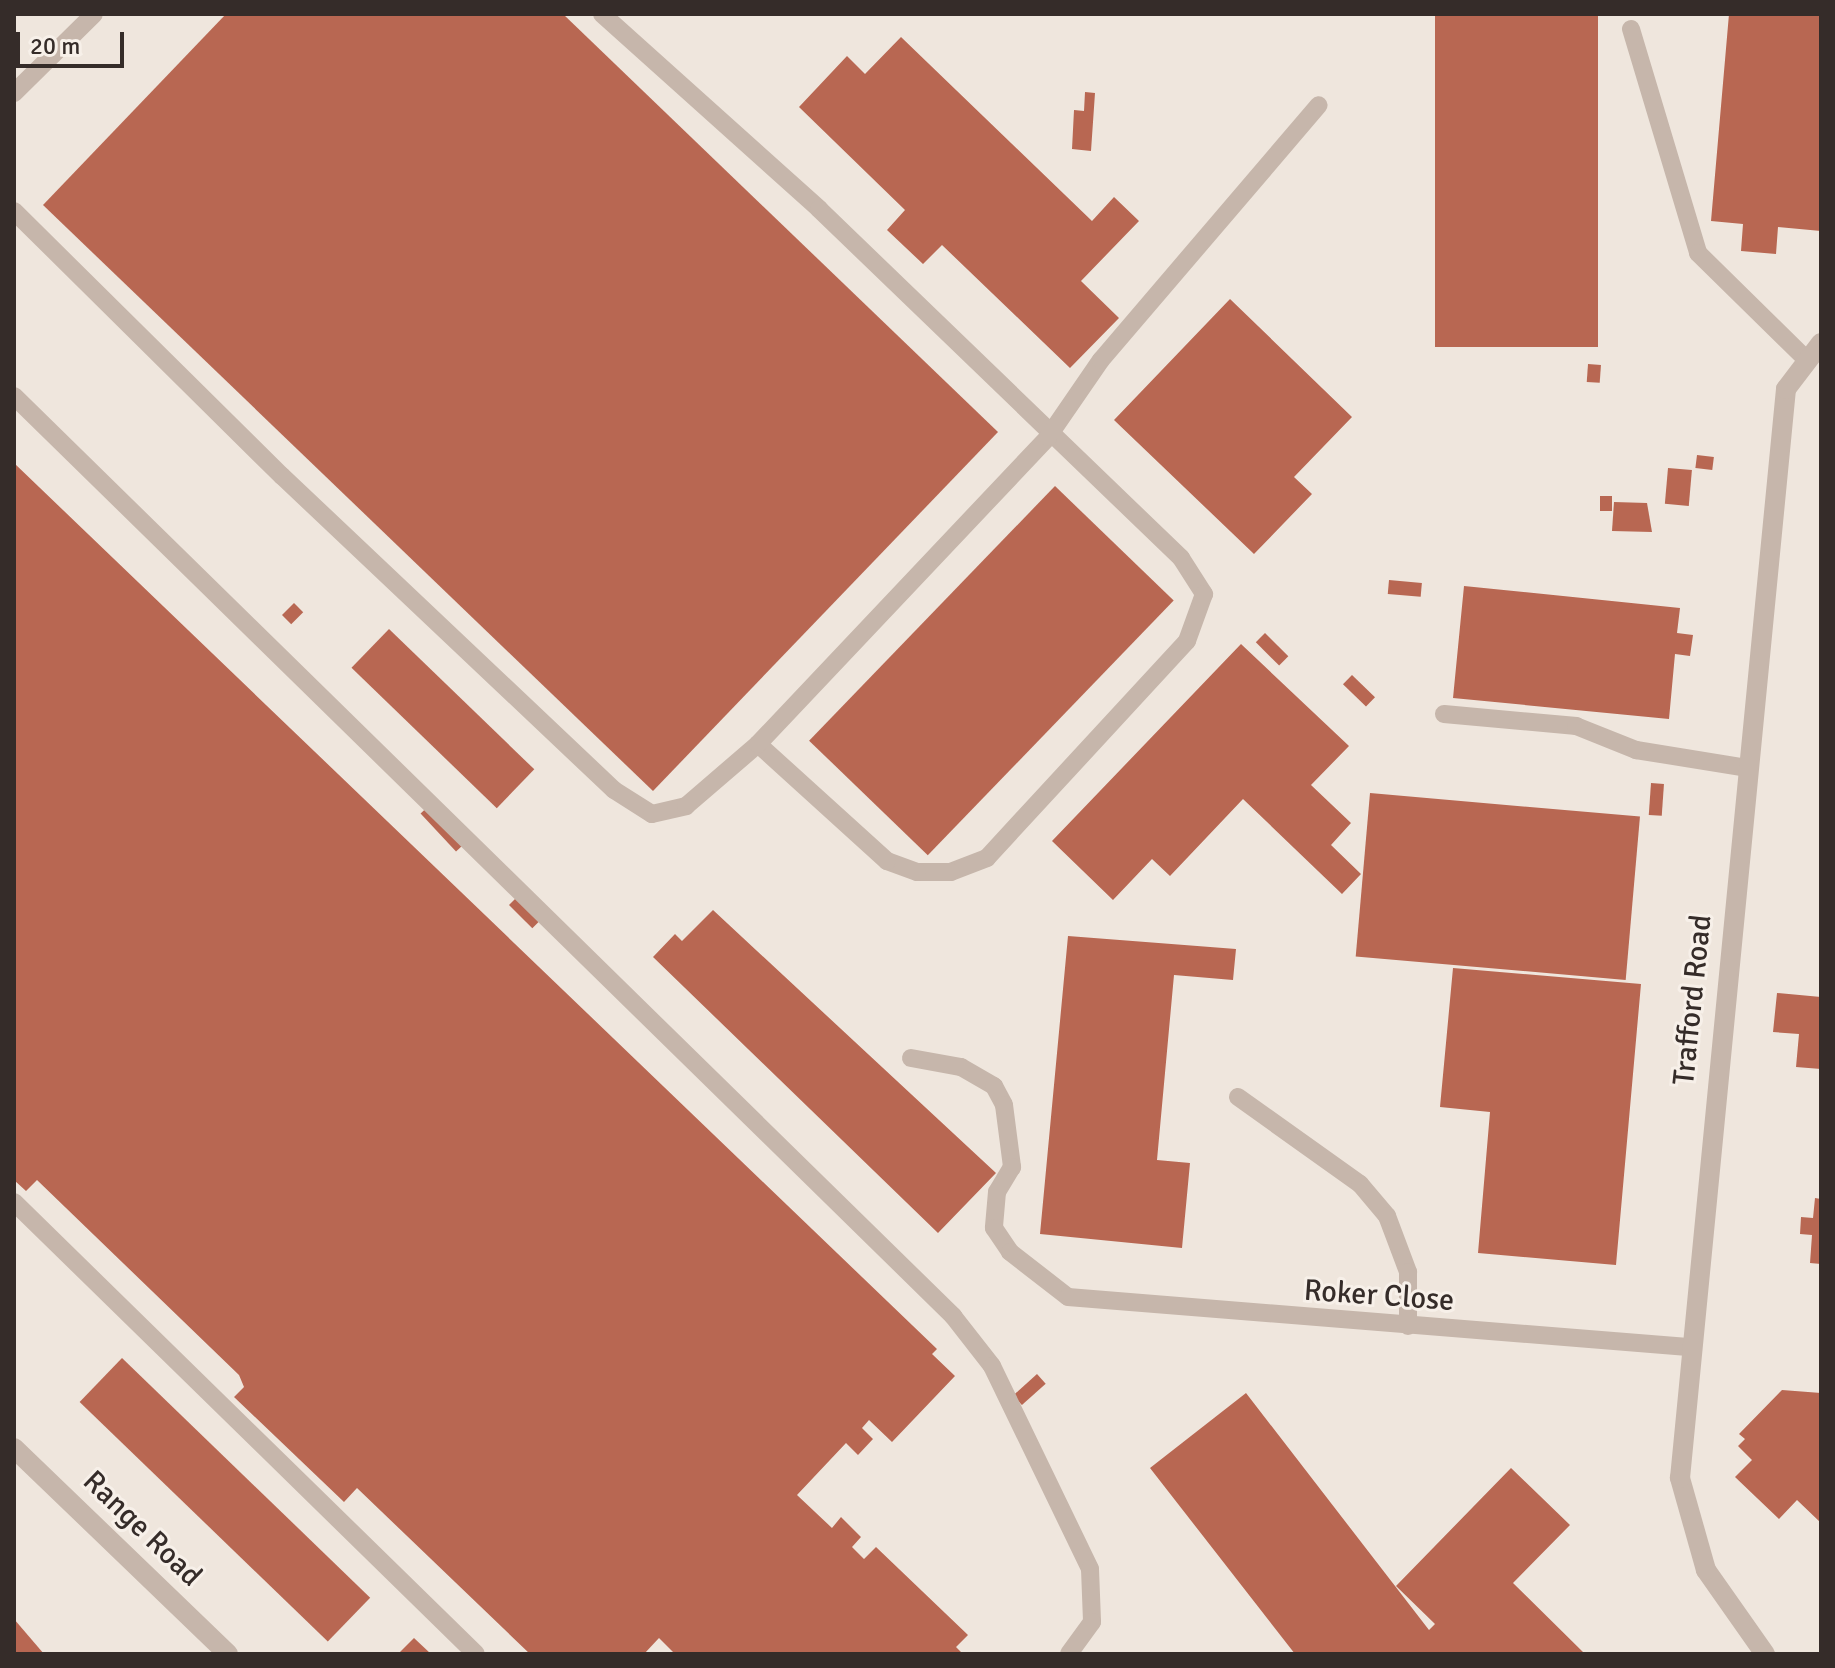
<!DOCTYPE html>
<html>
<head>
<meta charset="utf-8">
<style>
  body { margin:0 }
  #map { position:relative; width:1835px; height:1668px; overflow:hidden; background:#efe6dd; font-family:Signika,sans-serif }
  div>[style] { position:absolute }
  .building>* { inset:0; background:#b86752; transform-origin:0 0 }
  .lane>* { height:18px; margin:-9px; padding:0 9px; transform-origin:9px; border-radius:9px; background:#c6b6ab }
  .street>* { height:20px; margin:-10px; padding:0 10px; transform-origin:10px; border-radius:10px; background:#c6b6ab }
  span { translate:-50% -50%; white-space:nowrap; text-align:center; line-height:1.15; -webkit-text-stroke:6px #f7f0e9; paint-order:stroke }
  .street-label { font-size:30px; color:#352c29 }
  .frame { position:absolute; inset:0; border:16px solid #352c29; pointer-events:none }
  .scale { position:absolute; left:16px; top:32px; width:108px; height:36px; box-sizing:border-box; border:4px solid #352c29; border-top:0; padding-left:10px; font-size:24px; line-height:28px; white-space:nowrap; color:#352c29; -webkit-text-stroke:6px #f7f0e9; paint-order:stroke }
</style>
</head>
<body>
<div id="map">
  <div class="building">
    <i style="clip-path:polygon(226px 14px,563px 14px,998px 432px,653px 791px,43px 205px)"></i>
    <i style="left:1435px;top:14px;width:163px;height:333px"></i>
    <i style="clip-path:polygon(1729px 14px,1821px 14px,1821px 231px,1778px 227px,1776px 254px,1741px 251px,1743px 224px,1711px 221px)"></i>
    <i style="clip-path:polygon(901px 37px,1092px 221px,1114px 197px,1139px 221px,1081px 281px,1119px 318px,1070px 368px,942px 245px,923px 264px,887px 230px,905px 210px,799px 107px,847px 56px,865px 74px)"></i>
    <i style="clip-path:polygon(1085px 92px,1095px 93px,1091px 151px,1072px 149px,1074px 110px,1084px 111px)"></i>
    <i style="clip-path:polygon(1230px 299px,1352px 417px,1294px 477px,1312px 494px,1254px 554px,1114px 420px)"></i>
    <i style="left:1588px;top:364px;width:13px;height:18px;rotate:4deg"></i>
    <i style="left:1697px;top:455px;width:17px;height:13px;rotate:7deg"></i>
    <i style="clip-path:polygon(14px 463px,937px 1349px,932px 1354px,955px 1376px,892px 1442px,869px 1420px,862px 1428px,873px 1439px,858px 1455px,846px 1443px,797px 1495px,832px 1528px,841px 1517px,861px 1537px,852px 1547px,864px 1559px,876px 1547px,968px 1635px,956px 1647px,963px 1654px,675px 1654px,659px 1638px,644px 1654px,530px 1654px,357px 1488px,344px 1502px,234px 1397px,244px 1387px,239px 1375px,37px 1180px,26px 1191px,14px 1180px)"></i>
    <i style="left:1668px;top:468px;width:24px;height:36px;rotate:5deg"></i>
    <i style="left:1055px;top:486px;width:165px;height:354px;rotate:44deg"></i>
    <i style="left:1600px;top:496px;width:12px;height:15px"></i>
    <i style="clip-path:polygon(1614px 502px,1647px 503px,1652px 532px,1612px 531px)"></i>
    <i style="left:1389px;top:580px;width:33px;height:14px;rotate:5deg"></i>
    <i style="clip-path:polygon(1464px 586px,1680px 608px,1677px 633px,1693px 635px,1690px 656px,1675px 654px,1669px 719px,1453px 698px)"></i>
    <i style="left:294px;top:603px;width:13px;height:17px;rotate:45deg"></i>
    <i style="left:389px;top:629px;width:202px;height:54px;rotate:44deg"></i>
    <i style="left:1265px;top:633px;width:33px;height:13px;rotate:45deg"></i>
    <i style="clip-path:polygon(1241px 644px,1349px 746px,1311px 785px,1351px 823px,1331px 845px,1361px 874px,1342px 894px,1243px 799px,1170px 876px,1152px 859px,1113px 900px,1052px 841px)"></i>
    <i style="left:1352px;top:675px;width:32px;height:13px;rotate:44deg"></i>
    <i style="left:1651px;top:783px;width:13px;height:32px;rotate:4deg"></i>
    <i style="left:1370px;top:793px;width:271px;height:164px;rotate:5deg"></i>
    <i style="left:433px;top:802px;width:52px;height:17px;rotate:47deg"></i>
    <i style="left:521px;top:893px;width:33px;height:17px;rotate:45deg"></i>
    <i style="clip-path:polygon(713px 910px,996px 1173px,938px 1233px,653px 957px,675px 934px,682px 941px)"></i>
    <i style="clip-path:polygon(1068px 936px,1236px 949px,1233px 980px,1174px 975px,1157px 1160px,1190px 1163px,1182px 1248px,1040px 1234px)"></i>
    <i style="clip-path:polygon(1453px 968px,1641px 984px,1616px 1265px,1478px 1253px,1490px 1112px,1440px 1107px)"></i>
    <i style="clip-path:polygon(1777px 993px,1821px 997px,1821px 1069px,1796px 1067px,1799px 1034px,1773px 1032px)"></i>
    <i style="clip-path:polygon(1815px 1198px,1821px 1199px,1821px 1264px,1810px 1263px,1812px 1235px,1800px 1234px,1801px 1217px,1813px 1218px)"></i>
    <i style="left:122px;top:1358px;width:345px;height:61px;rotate:44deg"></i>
    <i style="left:1037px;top:1374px;width:13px;height:32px;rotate:48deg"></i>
    <i style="clip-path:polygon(1782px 1390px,1821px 1393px,1821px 1523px,1797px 1500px,1779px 1519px,1735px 1477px,1752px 1460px,1738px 1446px,1745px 1439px,1739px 1434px)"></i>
    <i style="clip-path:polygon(1246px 1393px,1429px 1630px,1435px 1624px,1396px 1586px,1511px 1468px,1570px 1525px,1513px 1583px,1585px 1654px,1295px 1654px,1150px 1468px)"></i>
    <i style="clip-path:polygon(14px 1619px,44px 1654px,14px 1654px)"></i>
    <i style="clip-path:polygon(414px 1638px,431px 1654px,398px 1654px)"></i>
  </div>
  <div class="lane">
    <i style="left:602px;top:14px;width:292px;rotate:41.9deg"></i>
    <i style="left:819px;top:209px;width:503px;rotate:43.95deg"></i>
    <i style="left:1181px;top:558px;width:43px;rotate:57.4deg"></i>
    <i style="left:1204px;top:594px;width:50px;rotate:109.9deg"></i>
    <i style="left:1187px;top:641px;width:295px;rotate:132.7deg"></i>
    <i style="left:987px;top:858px;width:39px;rotate:159deg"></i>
    <i style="left:951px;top:872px;width:34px;rotate:180deg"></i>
    <i style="left:917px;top:872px;width:32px;rotate:-160deg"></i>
    <i style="left:887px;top:861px;width:174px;rotate:-137.8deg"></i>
    <i style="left:1631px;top:29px;width:234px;rotate:73.3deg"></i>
    <i style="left:1698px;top:253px;width:150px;rotate:44.5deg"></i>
    <i style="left:14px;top:93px;width:112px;rotate:-44.6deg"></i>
    <i style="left:14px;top:211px;width:377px;rotate:44.7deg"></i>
    <i style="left:282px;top:476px;width:457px;rotate:43.4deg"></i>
    <i style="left:614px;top:790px;width:45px;rotate:32.3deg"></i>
    <i style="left:652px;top:814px;width:35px;rotate:-13deg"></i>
    <i style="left:686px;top:806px;width:95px;rotate:-40.7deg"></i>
    <i style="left:758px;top:744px;width:422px;rotate:-46.6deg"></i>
    <i style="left:1048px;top:437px;width:93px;rotate:-55.5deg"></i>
    <i style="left:1101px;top:360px;width:335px;rotate:-49.5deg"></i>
    <i style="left:14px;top:396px;width:1315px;rotate:44.41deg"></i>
    <i style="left:953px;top:1316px;width:63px;rotate:52deg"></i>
    <i style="left:992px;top:1366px;width:225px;rotate:64.2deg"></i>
    <i style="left:1090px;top:1569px;width:53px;rotate:87.8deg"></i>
    <i style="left:1092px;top:1622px;width:39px;rotate:126deg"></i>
    <i style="left:1444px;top:714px;width:133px;rotate:5.2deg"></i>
    <i style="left:1576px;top:726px;width:65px;rotate:21.8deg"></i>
    <i style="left:1636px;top:750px;width:112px;rotate:9.2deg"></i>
    <i style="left:911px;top:1058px;width:51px;rotate:10.2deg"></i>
    <i style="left:961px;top:1067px;width:38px;rotate:30deg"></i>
    <i style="left:994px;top:1086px;width:21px;rotate:62deg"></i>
    <i style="left:1004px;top:1105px;width:63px;rotate:82.6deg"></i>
    <i style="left:1012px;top:1167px;width:29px;rotate:121deg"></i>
    <i style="left:997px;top:1192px;width:36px;rotate:95deg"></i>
    <i style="left:994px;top:1228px;width:29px;rotate:56deg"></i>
    <i style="left:1010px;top:1252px;width:73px;rotate:37.8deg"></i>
    <i style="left:1068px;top:1297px;width:622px;rotate:4.61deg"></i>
    <i style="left:1238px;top:1097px;width:150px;rotate:35.5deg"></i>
    <i style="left:1360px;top:1184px;width:42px;rotate:49.8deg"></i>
    <i style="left:1387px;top:1216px;width:60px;rotate:69.4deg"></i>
    <i style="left:1408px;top:1272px;width:54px;rotate:90deg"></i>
    <i style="left:14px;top:1202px;width:646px;rotate:44.37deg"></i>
  </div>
  <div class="street">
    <i style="left:14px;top:1448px;width:297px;rotate:43.9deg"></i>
    <i style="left:1765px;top:1654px;width:103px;rotate:-125.1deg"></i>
    <i style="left:1706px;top:1570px;width:96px;rotate:-105.8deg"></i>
    <i style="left:1680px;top:1478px;width:1094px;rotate:-84.44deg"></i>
    <i style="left:1786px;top:389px;width:58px;rotate:-52.7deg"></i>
  </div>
  <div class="street-label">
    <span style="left:1693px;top:1000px;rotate:-84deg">Trafford Road</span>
    <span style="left:1379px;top:1296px;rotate:4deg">Roker Close</span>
    <span style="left:142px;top:1529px;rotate:44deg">Range Road</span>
  </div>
  <div class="frame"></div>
  <div class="scale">20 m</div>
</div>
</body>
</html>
